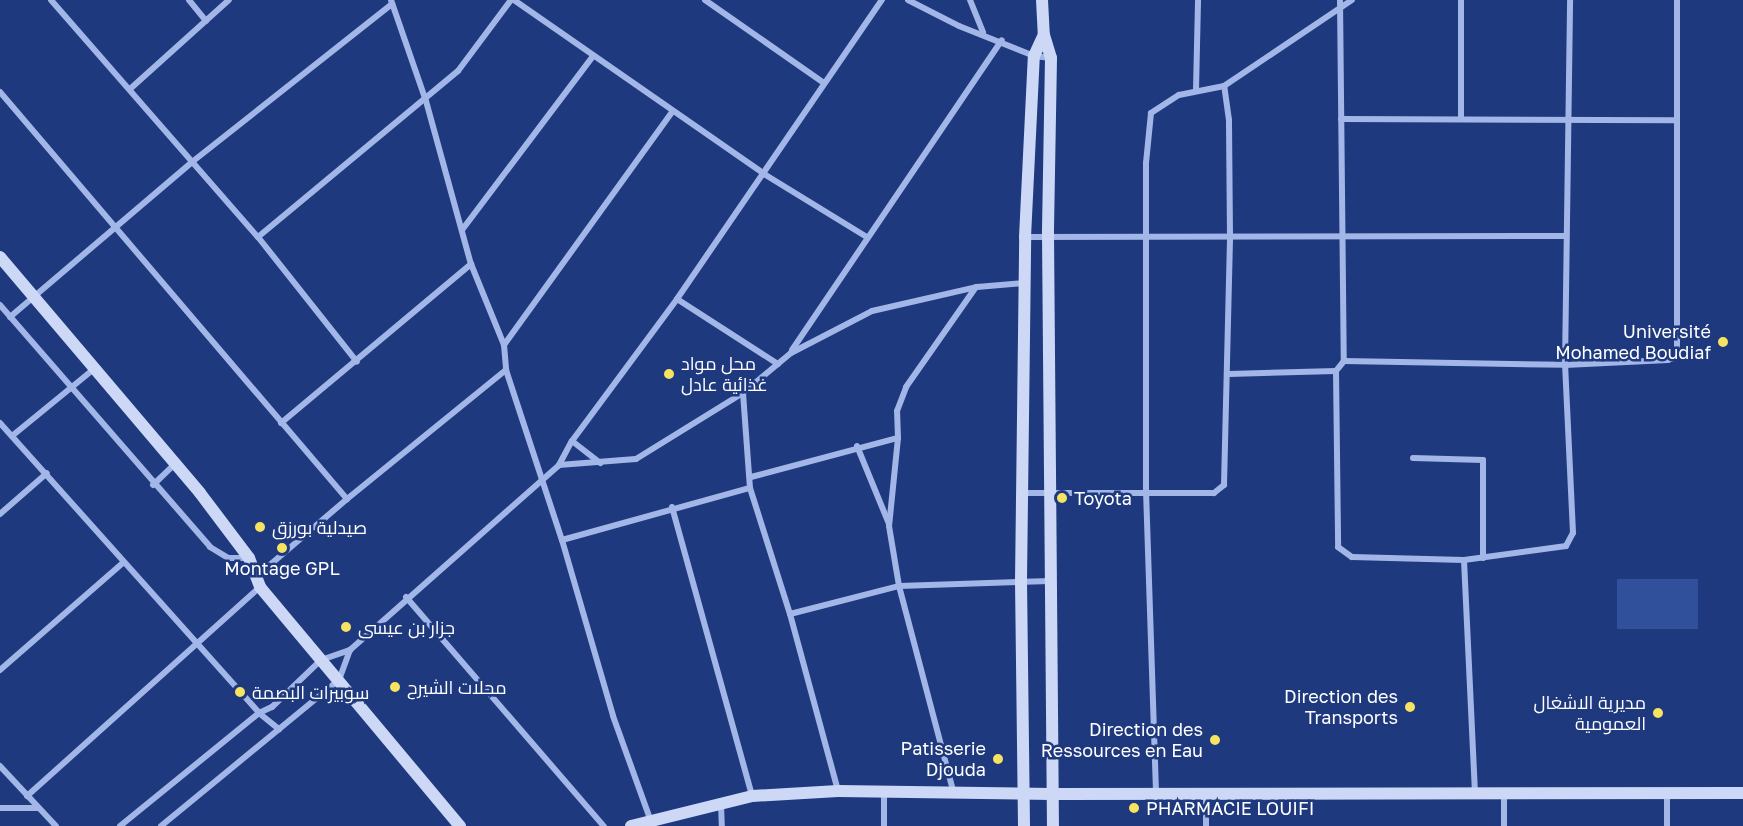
<!DOCTYPE html>
<html>
<head>
<meta charset="utf-8">
<style>
  body { margin:0 }
  #map { position:relative; width:1743px; height:826px; overflow:hidden; background:#1e397e; font-family:"Golos Text",Cairo,sans-serif }
  div>[style] { position:absolute }
  .green>* { inset:0; background:#31509c; transform-origin:0 0 }
  .street>* { height:6px; margin:-3px; padding:0 3px; transform-origin:3px; border-radius:3px; background:#a2b6e8 }
  .secondary>* { height:12px; margin:-6px; padding:0 6px; transform-origin:6px; border-radius:6px; background:#ccd8f6 }
  .dots>* { width:16px; height:16px; translate:-50% -50%; box-sizing:border-box; border:3px solid #1e397e; border-radius:50% }
  span { translate:-50% -50%; white-space:nowrap; text-align:center; line-height:1.15; -webkit-text-stroke:5px #1e397e; paint-order:stroke }
  .poi-label { font-size:18px; color:#fff }
  .right { translate:-100% -50%; text-align:right }
  .left { translate:0 -50%; text-align:left }
</style>
</head>
<body>
<div id="map">
  <div class="green">
    <i style="left:1698px;top:579px;width:50px;height:81px;rotate:90deg"></i>
  </div>
  <div class="street">
    <i style="left:51px;top:0;width:315px;rotate:48.9deg"></i>
    <i style="left:258px;top:237px;width:159px;rotate:51.6deg"></i>
    <i style="left:189px;top:0;width:27px;rotate:51deg"></i>
    <i style="left:391px;top:0;width:107px;rotate:70.9deg"></i>
    <i style="left:426px;top:101px;width:169px;rotate:74.6deg"></i>
    <i style="left:471px;top:264px;width:87px;rotate:67.8deg"></i>
    <i style="left:504px;top:345px;width:25px;rotate:85deg"></i>
    <i style="left:506px;top:370px;width:179px;rotate:71.8deg"></i>
    <i style="left:562px;top:540px;width:183px;rotate:73.8deg"></i>
    <i style="left:613px;top:716px;width:109px;rotate:70.2deg"></i>
    <i style="left:514px;top:0;width:305px;rotate:34.8deg"></i>
    <i style="left:764px;top:174px;width:121px;rotate:31.5deg"></i>
    <i style="left:705px;top:0;width:145px;rotate:34.9deg"></i>
    <i style="left:908px;top:0;width:57px;rotate:27deg"></i>
    <i style="left:959px;top:26px;width:81px;rotate:21.8deg"></i>
    <i style="left:1034px;top:56px;width:17px;rotate:7deg"></i>
    <i style="left:970px;top:0;width:35px;rotate:68deg"></i>
    <i style="left:1340px;top:0;width:361px;rotate:89.4deg"></i>
    <i style="left:1344px;top:361px;width:13px;rotate:129deg"></i>
    <i style="left:1336px;top:371px;width:176px;rotate:89.3deg"></i>
    <i style="left:1338px;top:547px;width:17px;rotate:36deg"></i>
    <i style="left:1352px;top:557px;width:112px;rotate:1.5deg"></i>
    <i style="left:1464px;top:560px;width:103px;rotate:-7.8deg"></i>
    <i style="left:1566px;top:546px;width:15px;rotate:-62deg"></i>
    <i style="left:1573px;top:533px;width:168px;rotate:-92.7deg"></i>
    <i style="left:1565px;top:365px;width:365px;rotate:-89.2deg"></i>
    <i style="left:130px;top:89px;width:133px;rotate:-42deg"></i>
    <i style="left:1196px;top:90px;width:90px;rotate:-88.7deg"></i>
    <i style="left:0;top:92px;width:535px;rotate:49.55deg"></i>
    <i style="left:347px;top:499px;width:117px;rotate:139.5deg"></i>
    <i style="left:1461px;top:118px;width:118px;rotate:-90deg"></i>
    <i style="left:1341px;top:119px;width:335px;rotate:0.2deg"></i>
    <i style="left:462px;top:230px;width:218px;rotate:-53deg"></i>
    <i style="left:258px;top:237px;width:260px;rotate:-39.7deg"></i>
    <i style="left:458px;top:71px;width:89px;rotate:-53.3deg"></i>
    <i style="left:1025px;top:237px;width:541px;rotate:-0.11deg"></i>
    <i style="left:677px;top:299px;width:120px;rotate:32.8deg"></i>
    <i style="left:0;top:305px;width:320px;rotate:49deg"></i>
    <i style="left:210px;top:547px;width:21px;rotate:31deg"></i>
    <i style="left:228px;top:558px;width:20px"></i>
    <i style="left:10px;top:317px;width:239px;rotate:-40.4deg"></i>
    <i style="left:192px;top:162px;width:255px;rotate:-38.3deg"></i>
    <i style="left:504px;top:345px;width:287px;rotate:-54.2deg"></i>
    <i style="left:792px;top:350px;width:374px;rotate:-55.9deg"></i>
    <i style="left:1344px;top:361px;width:221px;rotate:1deg"></i>
    <i style="left:1565px;top:365px;width:103px;rotate:-2.8deg"></i>
    <i style="left:1668px;top:360px;width:9px;rotate:-18deg"></i>
    <i style="left:1677px;top:357px;width:357px;rotate:-90deg"></i>
    <i style="left:1229px;top:374px;width:107px;rotate:-1.6deg"></i>
    <i style="left:743px;top:393px;width:95px;rotate:85.8deg"></i>
    <i style="left:750px;top:488px;width:132px;rotate:72.4deg"></i>
    <i style="left:790px;top:614px;width:183px;rotate:74.8deg"></i>
    <i style="left:0;top:423px;width:389px;rotate:48.2deg"></i>
    <i style="left:259px;top:713px;width:26px;rotate:39deg"></i>
    <i style="left:281px;top:423px;width:248px;rotate:-39.9deg"></i>
    <i style="left:12px;top:436px;width:107px;rotate:-39.3deg"></i>
    <i style="left:898px;top:438px;width:88px;rotate:95.8deg"></i>
    <i style="left:889px;top:526px;width:61px;rotate:80.5deg"></i>
    <i style="left:899px;top:586px;width:211px;rotate:75.2deg"></i>
    <i style="left:572px;top:441px;width:36px;rotate:38deg"></i>
    <i style="left:857px;top:446px;width:84px;rotate:67.7deg"></i>
    <i style="left:1413px;top:458px;width:70px;rotate:1.6deg"></i>
    <i style="left:1483px;top:460px;width:98px;rotate:90deg"></i>
    <i style="left:559px;top:465px;width:27px;rotate:-62deg"></i>
    <i style="left:572px;top:441px;width:177px;rotate:-53.5deg"></i>
    <i style="left:677px;top:299px;width:363px;rotate:-55.6deg"></i>
    <i style="left:751px;top:477px;width:152px;rotate:-14.9deg"></i>
    <i style="left:898px;top:438px;width:27px;rotate:-92deg"></i>
    <i style="left:897px;top:411px;width:26px;rotate:-69deg"></i>
    <i style="left:906px;top:387px;width:122px;rotate:-55deg"></i>
    <i style="left:153px;top:485px;width:29px;rotate:-44deg"></i>
    <i style="left:1023px;top:493px;width:191px"></i>
    <i style="left:1214px;top:493px;width:13px;rotate:-39deg"></i>
    <i style="left:1224px;top:485px;width:248px;rotate:-88.6deg"></i>
    <i style="left:1230px;top:237px;width:117px;rotate:-90.5deg"></i>
    <i style="left:1229px;top:120px;width:34px;rotate:-98deg"></i>
    <i style="left:347px;top:499px;width:205px;rotate:-39.1deg"></i>
    <i style="left:672px;top:507px;width:300px;rotate:74.5deg"></i>
    <i style="left:0;top:514px;width:62px;rotate:-41.1deg"></i>
    <i style="left:562px;top:540px;width:195px;rotate:-15.5deg"></i>
    <i style="left:1464px;top:560px;width:231px;rotate:87.3deg"></i>
    <i style="left:406px;top:597px;width:303px;rotate:49.2deg"></i>
    <i style="left:790px;top:614px;width:113px;rotate:-14.4deg"></i>
    <i style="left:899px;top:586px;width:152px;rotate:-1.9deg"></i>
    <i style="left:0;top:670px;width:164px;rotate:-41.1deg"></i>
    <i style="left:0;top:766px;width:82px;rotate:47deg"></i>
    <i style="left:884px;top:792px;width:34px;rotate:90deg"></i>
    <i style="left:1156px;top:792px;width:300px;rotate:-91.9deg"></i>
    <i style="left:1146px;top:492px;width:329px;rotate:-90deg"></i>
    <i style="left:1146px;top:163px;width:50px;rotate:-84.3deg"></i>
    <i style="left:1151px;top:113px;width:33px;rotate:-33deg"></i>
    <i style="left:1179px;top:95px;width:46px;rotate:-11.3deg"></i>
    <i style="left:1224px;top:86px;width:154px;rotate:-33.9deg"></i>
    <i style="left:27px;top:796px;width:313px;rotate:-41.9deg"></i>
    <i style="left:721px;top:803px;width:23px;rotate:88deg"></i>
    <i style="left:0;top:808px;width:38px"></i>
    <i style="left:120px;top:826px;width:179px;rotate:-39.1deg"></i>
    <i style="left:259px;top:713px;width:14px;rotate:-25deg"></i>
    <i style="left:272px;top:707px;width:68px;rotate:-43.8deg"></i>
    <i style="left:321px;top:660px;width:31px;rotate:-19deg"></i>
    <i style="left:350px;top:650px;width:279px;rotate:-41.5deg"></i>
    <i style="left:559px;top:465px;width:77px;rotate:-4.5deg"></i>
    <i style="left:636px;top:459px;width:126px;rotate:-31.7deg"></i>
    <i style="left:743px;top:393px;width:62px;rotate:-39.8deg"></i>
    <i style="left:791px;top:353px;width:91px;rotate:-27.4deg"></i>
    <i style="left:872px;top:311px;width:108px;rotate:-12.9deg"></i>
    <i style="left:977px;top:287px;width:47px;rotate:-4.9deg"></i>
    <i style="left:161px;top:826px;width:230px;rotate:-39.4deg"></i>
    <i style="left:339px;top:680px;width:32px;rotate:-70deg"></i>
    <i style="left:1206px;top:826px;width:32px;rotate:-90deg"></i>
    <i style="left:1504px;top:826px;width:32px;rotate:-90deg"></i>
    <i style="left:1667px;top:826px;width:32px;rotate:-90deg"></i>
  </div>
  <div class="secondary">
    <i style="left:1042px;top:0;width:35px;rotate:87deg"></i>
    <i style="left:1044px;top:35px;width:24px;rotate:73deg"></i>
    <i style="left:1051px;top:58px;width:176px;rotate:91deg"></i>
    <i style="left:1048px;top:234px;width:592px;rotate:89.52deg"></i>
    <i style="left:0;top:257px;width:309px;rotate:49.7deg"></i>
    <i style="left:200px;top:493px;width:81px;rotate:53deg"></i>
    <i style="left:249px;top:558px;width:31px;rotate:69deg"></i>
    <i style="left:260px;top:587px;width:312px;rotate:50.1deg"></i>
    <i style="left:631px;top:826px;width:125px;rotate:-13.9deg"></i>
    <i style="left:752px;top:796px;width:86px;rotate:-3.3deg"></i>
    <i style="left:838px;top:791px;width:214px;rotate:0.8deg"></i>
    <i style="left:1052px;top:794px;width:691px;rotate:-0.08deg"></i>
    <i style="left:1024px;top:826px;width:245px;rotate:-90.7deg"></i>
    <i style="left:1021px;top:581px;width:344px;rotate:-89.3deg"></i>
    <i style="left:1025px;top:237px;width:181px;rotate:-87.2deg"></i>
    <i style="left:1034px;top:56px;width:23px;rotate:-65deg"></i>
  </div>
  <div class="dots">
    <i style="left:1723px;top:342px;background:#f6e361"></i>
    <i style="left:669px;top:374px;background:#f6e361"></i>
    <i style="left:1062px;top:498px;background:#f6e361"></i>
    <i style="left:260px;top:527px;background:#f6e361"></i>
    <i style="left:282px;top:548px;background:#f6e361"></i>
    <i style="left:346px;top:627px;background:#f6e361"></i>
    <i style="left:395px;top:687px;background:#f6e361"></i>
    <i style="left:240px;top:692px;background:#f6e361"></i>
    <i style="left:1410px;top:707px;background:#f6e361"></i>
    <i style="left:1658px;top:713px;background:#f6e361"></i>
    <i style="left:1215px;top:740px;background:#f6e361"></i>
    <i style="left:998px;top:759px;background:#f6e361"></i>
    <i style="left:1134px;top:808px;background:#f6e361"></i>
  </div>
  <div class="poi-label">
    <span class="right" style="left:1711px;top:342px">Université<br>Mohamed Boudiaf</span>
    <span class="left" style="left:681px;top:374px">محل مواد<br>غذائية عادل</span>
    <span class="left" style="left:1074px;top:498px">Toyota</span>
    <span class="left" style="left:272px;top:527px">صيدلية بورزق</span>
    <span style="left:282px;top:568px">Montage GPL</span>
    <span class="left" style="left:358px;top:627px">جزار بن عيسى</span>
    <span class="left" style="left:407px;top:687px">محلات الشيرح</span>
    <span class="left" style="left:252px;top:692px">سوبيرات البصمة</span>
    <span class="right" style="left:1398px;top:707px">Direction des<br>Transports</span>
    <span class="right" style="left:1646px;top:713px">مديرية الاشغال<br>العمومية</span>
    <span class="right" style="left:1203px;top:740px">Direction des<br>Ressources en Eau</span>
    <span class="right" style="left:986px;top:759px">Patisserie<br>Djouda</span>
    <span class="left" style="left:1146px;top:808px">PHARMACIE LOUIFI</span>
  </div>
</div>
</body>
</html>
